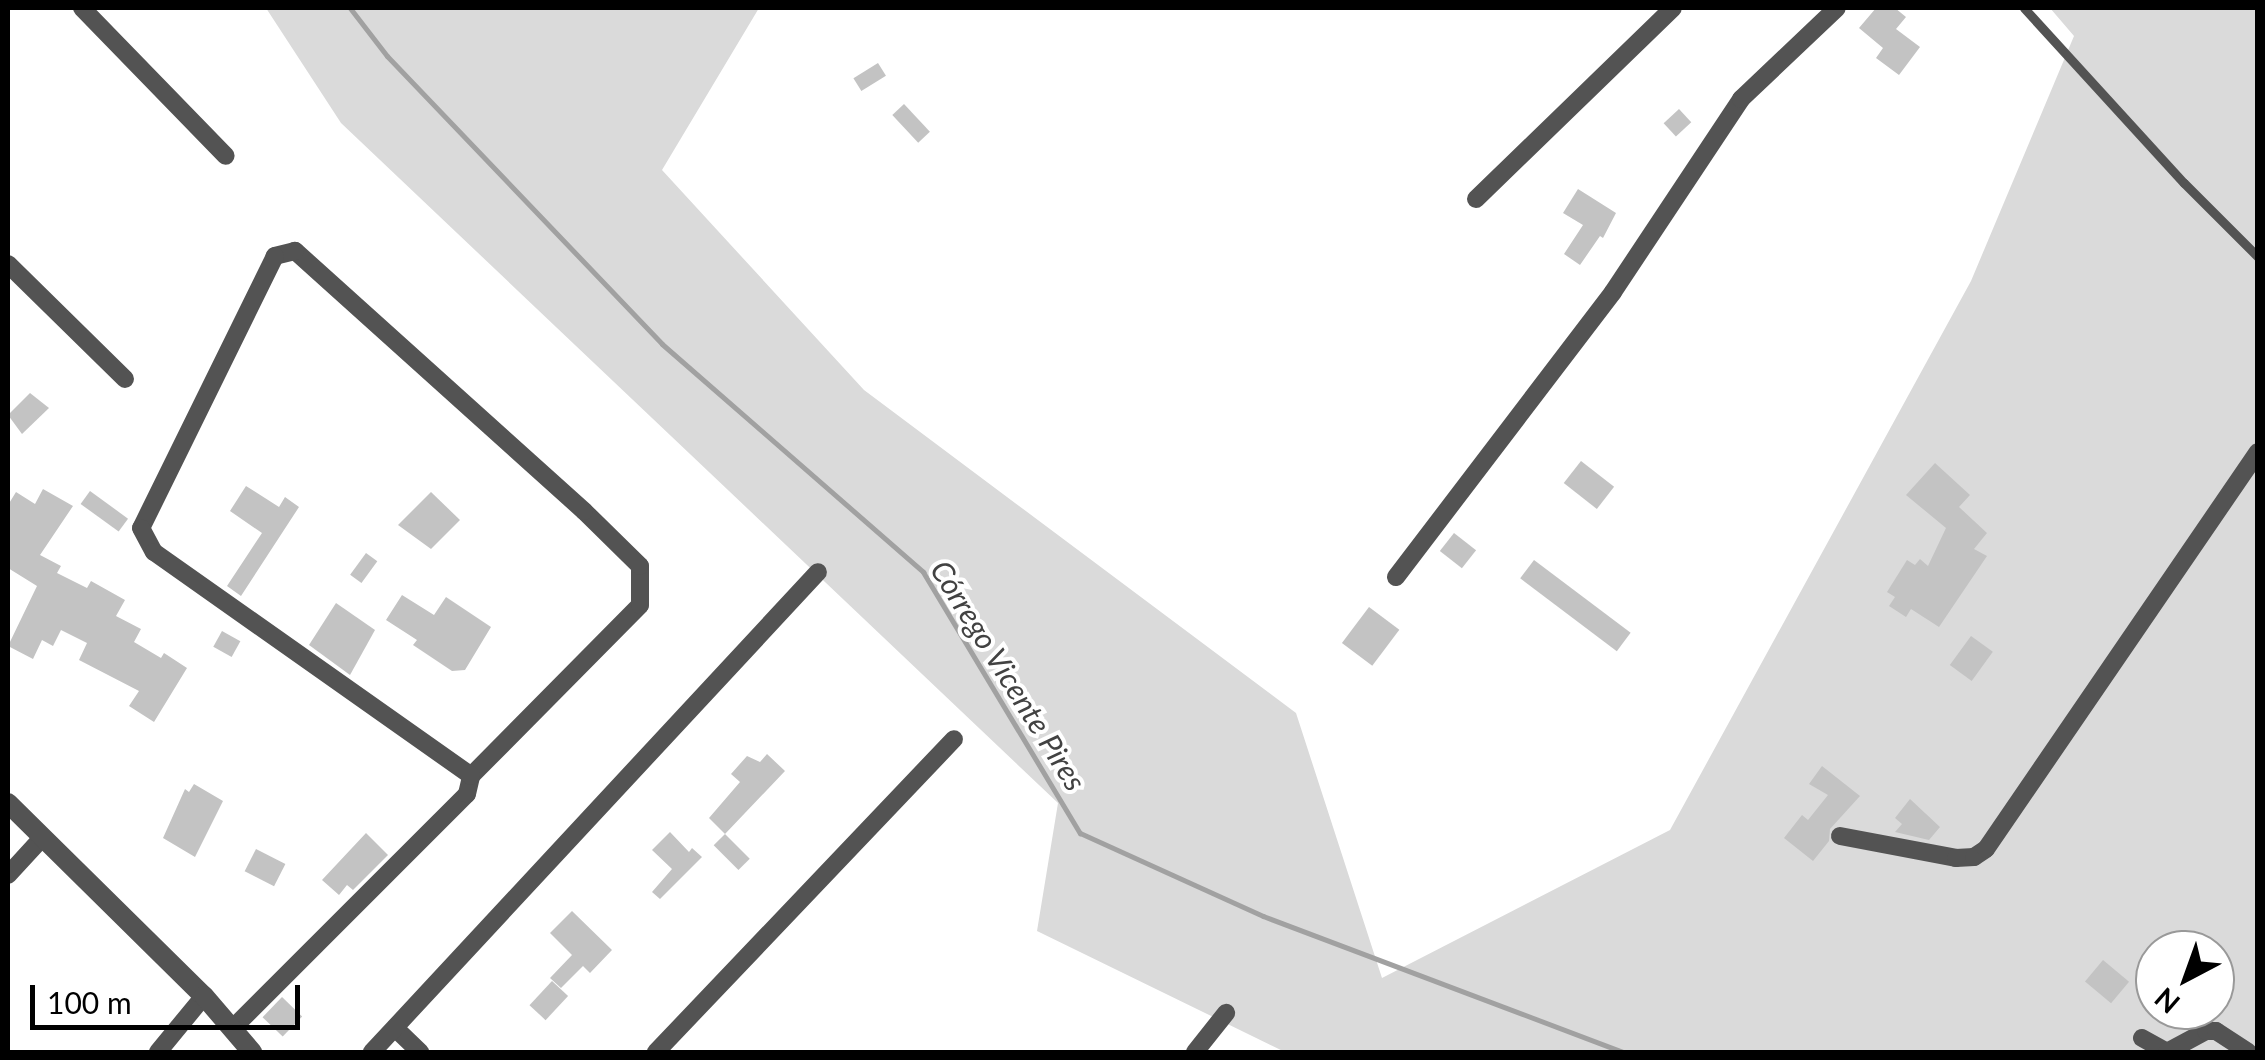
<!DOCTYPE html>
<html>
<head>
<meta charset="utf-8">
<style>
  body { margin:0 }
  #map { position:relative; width:2265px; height:1060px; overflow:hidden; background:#fff; font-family:Lato,sans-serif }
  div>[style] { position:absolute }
  .green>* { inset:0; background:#dadada }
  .stream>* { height:5px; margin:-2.5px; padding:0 2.5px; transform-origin:2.5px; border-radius:2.5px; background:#a1a1a1 }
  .building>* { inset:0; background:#c3c3c3; transform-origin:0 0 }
  .service>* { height:9px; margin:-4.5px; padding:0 4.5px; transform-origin:4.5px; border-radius:4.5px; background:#535353 }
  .minor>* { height:18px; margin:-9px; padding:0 9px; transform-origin:9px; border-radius:9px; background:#535353 }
  .tertiary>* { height:20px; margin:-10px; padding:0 10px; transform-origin:10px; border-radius:10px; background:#535353 }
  span { translate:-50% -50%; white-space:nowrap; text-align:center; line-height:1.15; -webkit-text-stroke:8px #fff; paint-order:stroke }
  .water-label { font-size:30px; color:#424242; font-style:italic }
  .frame { position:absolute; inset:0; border:10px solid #000; pointer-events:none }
  .north { position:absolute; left:2135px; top:930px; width:100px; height:100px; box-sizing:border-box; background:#fff; border:2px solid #999; border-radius:50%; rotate:221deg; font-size:28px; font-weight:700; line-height:40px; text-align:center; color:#000 }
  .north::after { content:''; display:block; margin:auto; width:35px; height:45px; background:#000; clip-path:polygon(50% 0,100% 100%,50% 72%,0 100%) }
  .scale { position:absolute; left:30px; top:985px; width:270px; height:45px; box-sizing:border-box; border:5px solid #000; border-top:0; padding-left:12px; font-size:30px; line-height:35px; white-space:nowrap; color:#000; -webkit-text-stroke:8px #fff; paint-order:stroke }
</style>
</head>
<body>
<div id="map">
  <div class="green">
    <i style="clip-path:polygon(evenodd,266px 8px,759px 8px,662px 170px,864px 390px,1296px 713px,1382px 978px,1670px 830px,1971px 281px,2074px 36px,2050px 8px,2257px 8px,2257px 1052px,1285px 1052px,1037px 931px,1058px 803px,341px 123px,266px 8px,2155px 950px,2215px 950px,2215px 1010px,2155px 1010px,2155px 950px)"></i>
  </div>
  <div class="stream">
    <i style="left:350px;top:8px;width:61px;rotate:52.4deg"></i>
    <i style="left:387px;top:56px;width:398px;rotate:46.3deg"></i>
    <i style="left:662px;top:344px;width:347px;rotate:41.1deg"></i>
    <i style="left:923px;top:572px;width:305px;rotate:59deg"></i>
    <i style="left:1080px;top:833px;width:201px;rotate:24.4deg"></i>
    <i style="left:1263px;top:916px;width:385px;rotate:20.7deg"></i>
  </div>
  <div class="building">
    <i style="clip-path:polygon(1876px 8px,1895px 8px,1906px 17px,1896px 29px,1920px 47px,1899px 75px,1876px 58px,1883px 48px,1859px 28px)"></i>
    <i style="left:878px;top:63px;width:15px;height:29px;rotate:58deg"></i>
    <i style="left:904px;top:104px;width:38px;height:16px;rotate:47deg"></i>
    <i style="left:1679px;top:109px;width:18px;height:21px;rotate:47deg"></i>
    <i style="clip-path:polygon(1578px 189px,1616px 213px,1603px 238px,1600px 236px,1580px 265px,1564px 254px,1583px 225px,1563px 213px)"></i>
    <i style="clip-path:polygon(30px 393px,49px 408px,22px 434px,8px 415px)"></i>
    <i style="left:1581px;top:461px;width:42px;height:28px;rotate:38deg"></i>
    <i style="clip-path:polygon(1935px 463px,1970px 495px,1959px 507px,1987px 533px,1974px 549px,1987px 556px,1939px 627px,1911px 609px,1906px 617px,1889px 606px,1895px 597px,1887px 592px,1907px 560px,1915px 565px,1920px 559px,1928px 566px,1946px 528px,1906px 495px)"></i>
    <i style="clip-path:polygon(246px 486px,279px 507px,285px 497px,299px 507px,241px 596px,227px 586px,262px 533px,230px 511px)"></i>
    <i style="clip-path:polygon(43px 489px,73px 506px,40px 555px,61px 566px,57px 573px,87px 588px,91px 581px,125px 600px,116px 616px,141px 629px,134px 642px,161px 658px,164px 653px,187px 668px,154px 722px,129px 706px,139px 691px,79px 660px,87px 643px,61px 630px,53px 646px,42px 640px,33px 659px,8px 646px,37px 586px,8px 568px,8px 505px,16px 492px,35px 504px)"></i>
    <i style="left:90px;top:491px;width:47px;height:16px;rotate:36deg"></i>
    <i style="clip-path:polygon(431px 492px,460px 520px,431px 549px,398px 525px)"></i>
    <i style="left:1454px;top:533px;width:28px;height:23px;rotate:38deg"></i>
    <i style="left:366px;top:553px;width:14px;height:27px;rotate:36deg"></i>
    <i style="left:1534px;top:560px;width:121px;height:23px;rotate:37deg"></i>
    <i style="clip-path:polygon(402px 595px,434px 615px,446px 597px,491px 627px,465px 670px,452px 671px,413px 645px,417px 640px,386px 620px)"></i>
    <i style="clip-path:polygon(336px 603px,375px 630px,350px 675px,309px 645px)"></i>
    <i style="left:1369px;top:607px;width:38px;height:45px;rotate:37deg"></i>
    <i style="left:222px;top:631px;width:21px;height:18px;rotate:29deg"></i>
    <i style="left:1971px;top:636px;width:27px;height:36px;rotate:36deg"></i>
    <i style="clip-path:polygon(767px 754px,785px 771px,725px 834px,709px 818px,740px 782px,731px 774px,747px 756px,760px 762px)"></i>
    <i style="clip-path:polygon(1822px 766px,1860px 796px,1830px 829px,1829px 841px,1813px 861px,1784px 838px,1802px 815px,1808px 820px,1828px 795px,1809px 784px)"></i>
    <i style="clip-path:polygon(194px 784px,223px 801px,195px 857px,163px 838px,185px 789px,189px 792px)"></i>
    <i style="clip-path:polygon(1910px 799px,1940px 827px,1929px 840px,1895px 832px,1902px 824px,1895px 818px)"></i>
    <i style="clip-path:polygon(670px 832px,689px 852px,692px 848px,702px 857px,660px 899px,652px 892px,672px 869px,652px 850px)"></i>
    <i style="clip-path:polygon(366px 833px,388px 855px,353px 890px,347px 885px,339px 895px,322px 880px)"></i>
    <i style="left:725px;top:834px;width:35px;height:16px;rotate:45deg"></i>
    <i style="left:256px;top:849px;width:33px;height:25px;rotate:27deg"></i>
    <i style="clip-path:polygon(572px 911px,612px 950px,590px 973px,583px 966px,561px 988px,550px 978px,572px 955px,550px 933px)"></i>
    <i style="left:2103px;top:960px;width:34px;height:28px;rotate:40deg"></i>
    <i style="left:552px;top:981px;width:22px;height:33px;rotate:43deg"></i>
    <i style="left:282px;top:997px;width:28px;height:28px;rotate:44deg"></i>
  </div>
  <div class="service">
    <i style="left:2024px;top:8px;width:237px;rotate:47.6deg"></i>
    <i style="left:2184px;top:183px;width:105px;rotate:45deg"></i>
  </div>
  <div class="minor">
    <i style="left:82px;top:8px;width:206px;rotate:45.8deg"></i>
    <i style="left:1476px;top:199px;width:274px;rotate:-44.1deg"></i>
    <i style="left:8px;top:264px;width:164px;rotate:44.5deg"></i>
    <i style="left:1396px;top:577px;width:358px;rotate:-52.7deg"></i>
    <i style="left:1613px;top:292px;width:232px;rotate:-56.4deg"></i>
    <i style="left:1741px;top:99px;width:132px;rotate:-43.5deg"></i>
    <i style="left:1840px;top:836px;width:118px;rotate:10.7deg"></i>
    <i style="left:1956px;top:858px;width:18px;rotate:-3deg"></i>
    <i style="left:1974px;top:857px;width:14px;rotate:-34deg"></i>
    <i style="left:1986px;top:849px;width:481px;rotate:-55.6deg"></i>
    <i style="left:8px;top:875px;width:50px;rotate:-47.4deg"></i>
    <i style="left:395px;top:1028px;width:35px;rotate:44deg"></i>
    <i style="left:232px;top:1029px;width:332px;rotate:-45deg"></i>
    <i style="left:467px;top:794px;width:18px;rotate:-77deg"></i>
    <i style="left:471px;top:776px;width:240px;rotate:-45.3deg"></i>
    <i style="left:640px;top:605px;width:39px;rotate:-90deg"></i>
    <i style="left:640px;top:566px;width:78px;rotate:-135.5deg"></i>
    <i style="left:584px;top:511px;width:389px;rotate:-138deg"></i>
    <i style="left:295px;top:251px;width:21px;rotate:166deg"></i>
    <i style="left:275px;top:256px;width:303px;rotate:116.2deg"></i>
    <i style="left:141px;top:528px;width:27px;rotate:62deg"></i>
    <i style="left:154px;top:552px;width:388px;rotate:35.2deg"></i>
    <i style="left:2142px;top:1038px;width:29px;rotate:29deg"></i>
    <i style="left:2167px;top:1052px;width:44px;rotate:-28.3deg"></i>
    <i style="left:2206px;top:1031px;width:10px"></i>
    <i style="left:2216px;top:1031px;width:38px;rotate:33deg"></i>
    <i style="left:158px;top:1052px;width:72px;rotate:-50.6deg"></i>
    <i style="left:372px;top:1052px;width:655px;rotate:-47.1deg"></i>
    <i style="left:656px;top:1052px;width:432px;rotate:-46.4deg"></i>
    <i style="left:1195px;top:1052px;width:50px;rotate:-51.5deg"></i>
  </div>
  <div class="tertiary">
    <i style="left:8px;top:803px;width:275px;rotate:44.6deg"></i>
    <i style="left:204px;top:996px;width:74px;rotate:49.4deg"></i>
  </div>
  <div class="water-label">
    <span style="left:1009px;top:675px;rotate:58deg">Córrego Vicente Pires</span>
  </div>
  <div class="frame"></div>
  <div class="north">N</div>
  <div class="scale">100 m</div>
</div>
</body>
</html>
